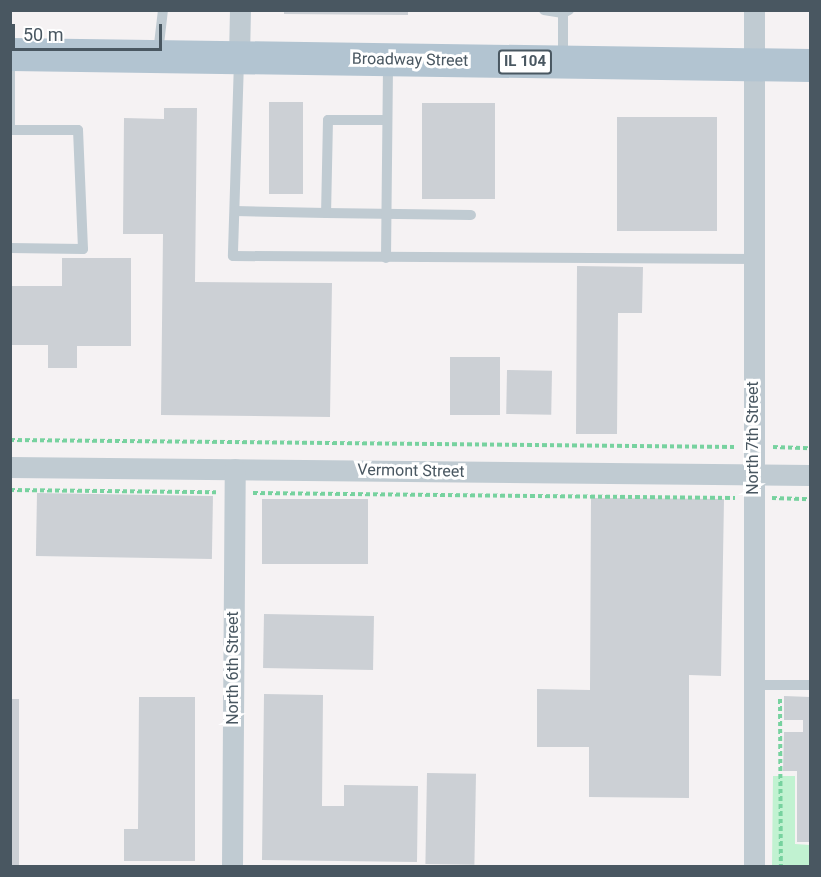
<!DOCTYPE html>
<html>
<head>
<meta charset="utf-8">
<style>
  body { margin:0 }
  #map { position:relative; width:821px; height:877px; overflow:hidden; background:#f5f2f3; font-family:Roboto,sans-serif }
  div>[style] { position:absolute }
  .green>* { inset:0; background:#c1f2d1 }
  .building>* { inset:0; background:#ccd0d5; transform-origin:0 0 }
  .path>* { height:4px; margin-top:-2px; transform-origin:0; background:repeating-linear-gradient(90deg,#77d29f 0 4.5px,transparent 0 7.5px) }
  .lane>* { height:10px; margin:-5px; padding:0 5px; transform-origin:5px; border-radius:5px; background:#c0cbd2 }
  .street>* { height:21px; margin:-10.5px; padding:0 10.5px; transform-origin:10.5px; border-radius:10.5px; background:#c0cbd2 }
  .primary>* { height:33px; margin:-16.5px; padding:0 16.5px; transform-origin:16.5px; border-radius:16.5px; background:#b2c4d1 }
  span { translate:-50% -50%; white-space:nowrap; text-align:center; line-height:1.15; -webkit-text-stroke:6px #fff; paint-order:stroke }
  .shield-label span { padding:2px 4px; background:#fff; border:2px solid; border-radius:4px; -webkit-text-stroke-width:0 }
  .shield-label { font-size:15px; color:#495761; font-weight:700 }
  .street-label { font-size:16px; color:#495761 }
  .frame { position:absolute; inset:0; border:12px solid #495761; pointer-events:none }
  .scale { position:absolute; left:12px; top:24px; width:150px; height:27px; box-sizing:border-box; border:3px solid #495761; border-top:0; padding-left:8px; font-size:18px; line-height:21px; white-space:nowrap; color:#495761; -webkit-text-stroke:4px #fff; paint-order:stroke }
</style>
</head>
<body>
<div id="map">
  <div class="green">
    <i style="clip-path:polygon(773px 776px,795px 776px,795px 844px,810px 845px,810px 866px,772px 866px)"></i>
  </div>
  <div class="building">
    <i style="clip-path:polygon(284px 10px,408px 10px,408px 15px,284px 14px)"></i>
    <i style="left:269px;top:102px;width:34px;height:92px"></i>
    <i style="left:422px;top:103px;width:73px;height:96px"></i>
    <i style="clip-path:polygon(164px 108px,197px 108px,195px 282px,332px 283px,330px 417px,161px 415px,163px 234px,123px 234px,124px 118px,164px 119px)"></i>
    <i style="left:617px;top:117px;width:100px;height:114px"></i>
    <i style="clip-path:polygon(62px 258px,131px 258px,131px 346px,77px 346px,77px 368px,48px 368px,48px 345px,10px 345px,10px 286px,62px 286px)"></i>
    <i style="clip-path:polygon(577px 266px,643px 267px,642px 313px,618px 313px,617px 434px,576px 434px)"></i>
    <i style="left:450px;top:357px;width:50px;height:58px"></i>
    <i style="left:507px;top:370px;width:45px;height:44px;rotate:1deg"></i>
    <i style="left:37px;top:493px;width:176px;height:63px;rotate:1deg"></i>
    <i style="clip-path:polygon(591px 498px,724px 499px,721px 676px,689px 675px,689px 798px,589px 797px,589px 747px,537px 747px,537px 689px,590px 690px)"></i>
    <i style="left:262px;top:499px;width:106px;height:65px"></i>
    <i style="left:264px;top:614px;width:110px;height:54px;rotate:1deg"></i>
    <i style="clip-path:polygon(264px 694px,323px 695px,322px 806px,344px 806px,344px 785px,418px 786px,417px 862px,262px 860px)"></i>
    <i style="clip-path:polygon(784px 696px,810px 697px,810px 842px,797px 842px,797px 771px,783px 771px,784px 732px,803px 732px,803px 720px,784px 720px)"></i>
    <i style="clip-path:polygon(139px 697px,195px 697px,195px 861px,124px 861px,124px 829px,138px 829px)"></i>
    <i style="left:10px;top:699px;width:9px;height:167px"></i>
    <i style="left:427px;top:773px;width:49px;height:91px;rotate:1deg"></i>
  </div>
  <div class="path">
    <i style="left:10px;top:440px;width:726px;rotate:0.55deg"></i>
    <i style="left:773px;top:447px;width:37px;rotate:2deg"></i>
    <i style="left:10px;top:490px;width:206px;rotate:0.6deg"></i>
    <i style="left:253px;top:493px;width:482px;rotate:0.6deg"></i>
    <i style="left:772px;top:498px;width:38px;rotate:2deg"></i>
    <i style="left:780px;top:699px;width:167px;rotate:89.7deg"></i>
  </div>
  <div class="lane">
    <i style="left:544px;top:10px;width:19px;rotate:9deg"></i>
    <i style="left:158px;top:53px;width:43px;rotate:-83.4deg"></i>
    <i style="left:563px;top:60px;width:47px;rotate:-90deg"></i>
    <i style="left:563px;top:13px;width:7px;rotate:-27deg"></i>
    <i style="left:239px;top:61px;width:195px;rotate:91.8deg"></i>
    <i style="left:233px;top:256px;width:522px;rotate:0.33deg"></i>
    <i style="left:10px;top:68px;width:62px;rotate:90deg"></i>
    <i style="left:387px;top:120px;width:59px;rotate:180deg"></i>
    <i style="left:328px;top:120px;width:93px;rotate:91.2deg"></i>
    <i style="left:326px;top:213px;width:145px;rotate:0.8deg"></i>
    <i style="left:235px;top:211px;width:91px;rotate:1.3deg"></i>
    <i style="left:10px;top:248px;width:73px;rotate:0.8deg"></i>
    <i style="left:83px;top:249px;width:119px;rotate:-92.4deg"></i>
    <i style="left:78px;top:130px;width:66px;rotate:180deg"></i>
    <i style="left:386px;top:258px;width:195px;rotate:-89.4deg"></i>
    <i style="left:753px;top:685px;width:57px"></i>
  </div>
  <div class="street">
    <i style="left:239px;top:57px;width:47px;rotate:-88.8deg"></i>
    <i style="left:10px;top:467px;width:800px;rotate:0.57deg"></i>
    <i style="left:232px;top:866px;width:397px;rotate:-89.6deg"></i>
    <i style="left:754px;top:866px;width:856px;rotate:-90deg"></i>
  </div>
  <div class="primary">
    <i style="left:10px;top:54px;width:800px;rotate:0.79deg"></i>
  </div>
  <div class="shield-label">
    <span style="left:525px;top:62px">IL 104</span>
  </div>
  <div class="street-label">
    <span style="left:410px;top:60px;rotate:1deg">Broadway Street</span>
    <span style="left:753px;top:438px;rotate:-90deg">North 7th Street</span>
    <span style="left:411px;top:471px;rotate:1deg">Vermont Street</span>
    <span style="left:233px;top:668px;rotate:-90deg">North 6th Street</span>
  </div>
  <div class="frame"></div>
  <div class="scale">50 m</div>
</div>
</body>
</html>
